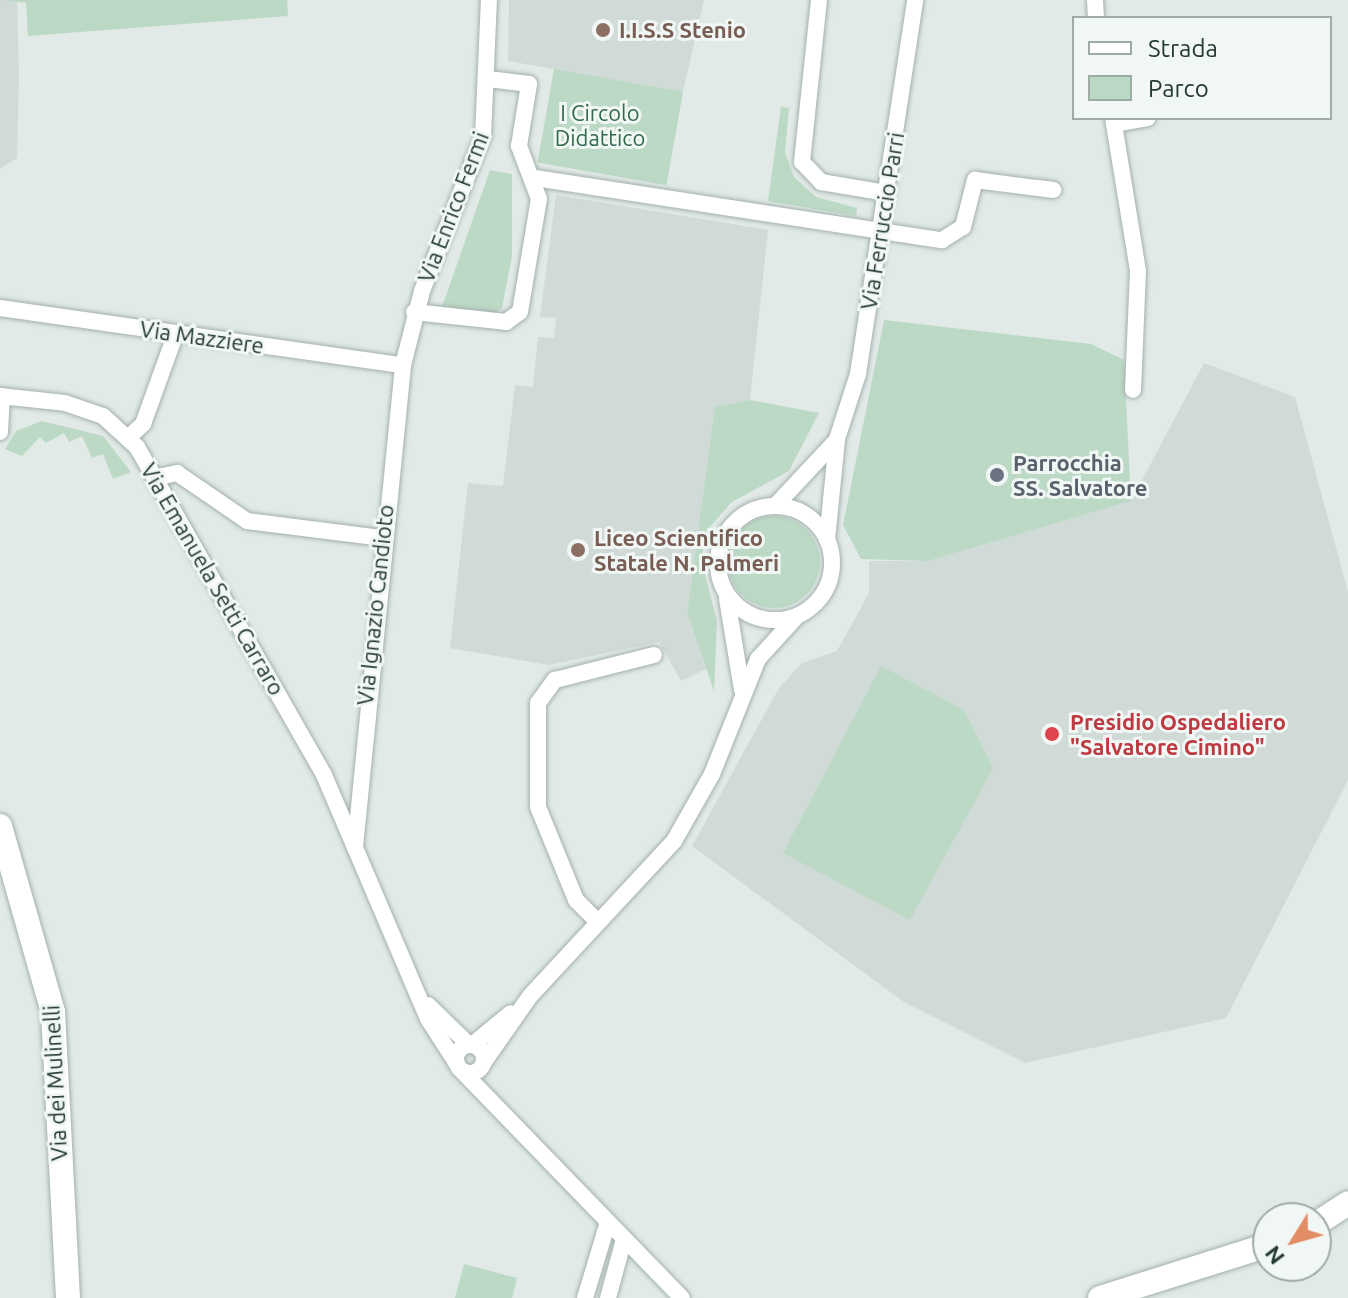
<!DOCTYPE html>
<html>
<head>
<meta charset="utf-8">
<style>
  body { margin:0 }
  #map { position:relative; width:1348px; height:1298px; overflow:hidden; background:#e1eae7; font-family:Ubuntu,sans-serif }
  div>[style] { position:absolute }
  .built>* { inset:0; background:#d0dad6 }
  .green>* { inset:0; background:#bcd9c6; transform-origin:0 0 }
  .round { border-radius:50% }
  .roads { filter:drop-shadow(0 0 2px #a4b1ae) drop-shadow(0 0 2px #a4b1ae) }
  .street>* { height:16px; margin:-8px; padding:0 8px; transform-origin:8px; border-radius:8px; background:#fff }
  .street>.ring { margin:-8px; padding:0; box-sizing:content-box; background:none; border:16px solid #fff; border-radius:50% }
  .secondary>* { height:24px; margin:-12px; padding:0 12px; transform-origin:12px; border-radius:12px; background:#fff }
  .dots>* { width:22px; height:22px; translate:-50% -50%; box-sizing:border-box; border:4px solid #f1f7f4; border-radius:50% }
  span { translate:-50% -50%; white-space:nowrap; text-align:center; line-height:1.15; -webkit-text-stroke:6px #f1f7f4; paint-order:stroke }
  .education-label { font-size:22px; color:#785e54; font-weight:700 }
  .left { translate:0 -50%; text-align:left }
  .park-label { font-size:22px; color:#326b4c }
  .street-label { font-size:22px; color:#233934 }
  .worship-label { font-size:22px; color:#5b616d; font-weight:700 }
  .health-label { font-size:22px; color:#be3a42; font-weight:700 }
  .legend { position:absolute; left:1072px; top:16px; width:260px; height:104px; box-sizing:border-box; background:#f1f7f4; border:2px solid #9faba7; margin:0; padding:10px 14px; list-style:none; font-size:24px; color:#233934 }
  .legend li { display:flex; align-items:center; gap:16px; height:40px }
  .legend b { width:40px; border:2px solid #9faba7 }
  .north { position:absolute; left:1252px; top:1202px; width:80px; height:80px; box-sizing:border-box; background:#f1f7f4; border:2px solid #9faba7; border-radius:50%; rotate:233deg; font-size:22px; font-weight:700; line-height:32px; text-align:center; color:#233934 }
  .north::after { content:''; display:block; margin:auto; width:28px; height:36px; background:#e38d66; clip-path:polygon(50% 0,100% 100%,50% 72%,0 100%) }
</style>
</head>
<body>
<div id="map">
  <div class="built">
    <i style="clip-path:polygon(0 0,17px 0,19px 76px,17px 158px,0 169px)"></i>
    <i style="clip-path:polygon(509px 0,704px 0,683px 92px,508px 61px)"></i>
    <i style="clip-path:polygon(556px 195px,768px 230px,750px 400px,715px 408px,687px 613px,706px 669px,681px 681px,659px 642px,549px 665px,450px 648px,468px 483px,503px 486px,515px 385px,533px 387px,538px 337px,554px 338px,556px 318px,540px 317px)"></i>
    <i style="clip-path:polygon(1204px 363px,1295px 397px,1348px 592px,1348px 780px,1226px 1018px,1025px 1063px,904px 1002px,692px 846px,779px 688px,802px 663px,837px 651px,869px 593px,869px 561px,928px 561px,1131px 501px)"></i>
  </div>
  <div class="green">
    <i style="clip-path:polygon(5px 0,287px 0,288px 16px,28px 36px,26px 3px)"></i>
    <i style="left:554px;top:69px;width:131px;height:95px;rotate:10deg"></i>
    <i style="clip-path:polygon(781px 107px,789px 108px,785px 152px,794px 177px,816px 197px,857px 208px,856px 216px,768px 201px)"></i>
    <i style="clip-path:polygon(490px 170px,512px 174px,512px 256px,502px 308px,493px 314px,442px 307px)"></i>
    <i style="clip-path:polygon(884px 320px,1091px 344px,1124px 360px,1131px 501px,928px 561px,861px 559px,843px 525px)"></i>
    <i style="clip-path:polygon(750px 400px,819px 413px,789px 471px,732px 502px,709px 528px,701px 559px,717px 621px,714px 691px,687px 613px,715px 407px)"></i>
    <i style="clip-path:polygon(42px 421px,103px 436px,131px 472px,113px 479px,103px 454px,92px 458px,82px 436px,69px 442px,64px 433px,46px 443px,40px 437px,22px 456px,5px 449px,16px 431px)"></i>
    <i class="round" style="left:728px;top:516px;width:92px;height:92px"></i>
    <i style="clip-path:polygon(881px 666px,964px 710px,993px 768px,910px 920px,783px 853px)"></i>
    <i style="clip-path:polygon(464px 1264px,517px 1278px,512px 1298px,455px 1298px)"></i>
  </div>
  <div class="roads">
    <div class="street">
      <i style="left:819px;top:0;width:163px;rotate:96deg"></i>
      <i style="left:802px;top:162px;width:28px;rotate:46deg"></i>
      <i style="left:821px;top:182px;width:67px;rotate:9.5deg"></i>
      <i style="left:1095px;top:0;width:18px;rotate:87deg"></i>
      <i style="left:1113px;top:118px;width:155px;rotate:80.7deg"></i>
      <i style="left:1138px;top:271px;width:119px;rotate:92.4deg"></i>
      <i style="left:1114px;top:124px;width:34px;rotate:-10deg"></i>
      <i style="left:535px;top:178px;width:412px;rotate:8.7deg"></i>
      <i style="left:942px;top:240px;width:25px;rotate:-32deg"></i>
      <i style="left:963px;top:227px;width:49px;rotate:-75.7deg"></i>
      <i style="left:975px;top:180px;width:79px;rotate:7.3deg"></i>
      <i style="left:0;top:308px;width:407px;rotate:8.1deg"></i>
      <i style="left:414px;top:312px;width:93px;rotate:6.2deg"></i>
      <i style="left:506px;top:322px;width:17px;rotate:-36deg"></i>
      <i style="left:520px;top:312px;width:115px;rotate:-80.5deg"></i>
      <i style="left:539px;top:199px;width:57px;rotate:-110.7deg"></i>
      <i style="left:519px;top:146px;width:63px;rotate:-80.8deg"></i>
      <i style="left:529px;top:84px;width:41px;rotate:-173deg"></i>
      <i style="left:0;top:396px;width:65px;rotate:6.1deg"></i>
      <i style="left:65px;top:403px;width:40px;rotate:18.9deg"></i>
      <i style="left:103px;top:416px;width:46px;rotate:42.4deg"></i>
      <i style="left:137px;top:447px;width:378px;rotate:60.3deg"></i>
      <i style="left:324px;top:775px;width:265px;rotate:66.9deg"></i>
      <i style="left:428px;top:1019px;width:54px;rotate:57.2deg"></i>
      <i style="left:0;top:432px;width:36px;rotate:-87deg"></i>
      <i style="left:128px;top:438px;width:21px;rotate:-43deg"></i>
      <i style="left:143px;top:424px;width:97px;rotate:-70.1deg"></i>
      <i style="left:155px;top:478px;width:23px;rotate:-13deg"></i>
      <i style="left:177px;top:473px;width:85px;rotate:34.4deg"></i>
      <i style="left:247px;top:521px;width:135px;rotate:7.2deg"></i>
      <i style="left:775px;top:506px;width:86px;rotate:-46.9deg"></i>
      <i class="ring" style="left:718px;top:506px;width:98px;height:98px"></i>
      <i style="left:827px;top:540px;width:101px;rotate:-84.3deg"></i>
      <i style="left:837px;top:439px;width:68px;rotate:-72.1deg"></i>
      <i style="left:858px;top:374px;width:378px;rotate:-81.3deg"></i>
      <i style="left:727px;top:599px;width:92px;rotate:80.6deg"></i>
      <i style="left:355px;top:847px;width:484px;rotate:-84.3deg"></i>
      <i style="left:403px;top:365px;width:76px;rotate:-75.6deg"></i>
      <i style="left:422px;top:291px;width:167px;rotate:-68.5deg"></i>
      <i style="left:483px;top:136px;width:136px;rotate:-87.5deg"></i>
      <i style="left:598px;top:922px;width:31px;rotate:-135deg"></i>
      <i style="left:576px;top:900px;width:100px;rotate:-112.2deg"></i>
      <i style="left:538px;top:807px;width:104px;rotate:-90deg"></i>
      <i style="left:538px;top:703px;width:29px;rotate:-54deg"></i>
      <i style="left:555px;top:680px;width:102px;rotate:-14.2deg"></i>
      <i style="left:428px;top:1005px;width:57px;rotate:44.3deg"></i>
      <i class="ring" style="left:456px;top:1045px;width:12px;height:12px"></i>
      <i style="left:472px;top:1045px;width:50px;rotate:-39.4deg"></i>
      <i style="left:484px;top:1062px;width:80px;rotate:-55.1deg"></i>
      <i style="left:530px;top:996px;width:212px;rotate:-47.1deg"></i>
      <i style="left:674px;top:841px;width:77px;rotate:-60.4deg"></i>
      <i style="left:712px;top:774px;width:124px;rotate:-68.2deg"></i>
      <i style="left:758px;top:659px;width:58px;rotate:-47.8deg"></i>
      <i style="left:459px;top:1068px;width:320px;rotate:45.9deg"></i>
      <i style="left:585px;top:1298px;width:79px;rotate:-73.2deg"></i>
      <i style="left:608px;top:1298px;width:61px;rotate:-74.8deg"></i>
    </div>
    <div class="secondary">
      <i style="left:0;top:826px;width:193px;rotate:74.1deg"></i>
      <i style="left:53px;top:1012px;width:286px;rotate:87deg"></i>
      <i style="left:1316px;top:1224px;width:38px;rotate:-33deg"></i>
      <i style="left:1100px;top:1298px;width:176px;rotate:-17.5deg"></i>
    </div>
  </div>
  <div class="dots">
    <i style="left:603px;top:30px;background:#8d6e63"></i>
    <i style="left:997px;top:475px;background:#6b7280"></i>
    <i style="left:578px;top:550px;background:#8d6e63"></i>
    <i style="left:1052px;top:734px;background:#e0444e"></i>
  </div>
  <div class="education-label">
    <span class="left" style="left:619px;top:30px">I.I.S.S Stenio</span>
    <span class="left" style="left:594px;top:550px">Liceo Scientifico<br>Statale N. Palmeri</span>
  </div>
  <div class="park-label">
    <span style="left:600px;top:125px">I Circolo<br>Didattico</span>
  </div>
  <div class="street-label">
    <span style="left:453px;top:207px;rotate:-69deg">Via Enrico Fermi</span>
    <span style="left:882px;top:221px;rotate:-81deg">Via Ferruccio Parri</span>
    <span style="left:202px;top:337px;rotate:8deg">Via Mazziere</span>
    <span style="left:213px;top:579px;rotate:60deg">Via Emanuela Setti Carraro</span>
    <span style="left:375px;top:605px;rotate:-84deg">Via Ignazio Candioto</span>
    <span style="left:55px;top:1083px;rotate:-93deg">Via dei Mulinelli</span>
  </div>
  <div class="worship-label">
    <span class="left" style="left:1013px;top:475px">Parrocchia<br>SS. Salvatore</span>
  </div>
  <div class="health-label">
    <span class="left" style="left:1070px;top:734px">Presidio Ospedaliero<br>"Salvatore Cimino"</span>
  </div>
  <ul class="legend">
  <li><b style="height:10px;background:#fff"></b>Strada</li>
  <li><b style="height:22px;background:#bcd9c6"></b>Parco</li>
  </ul>
  <div class="north">N</div>
</div>
</body>
</html>
